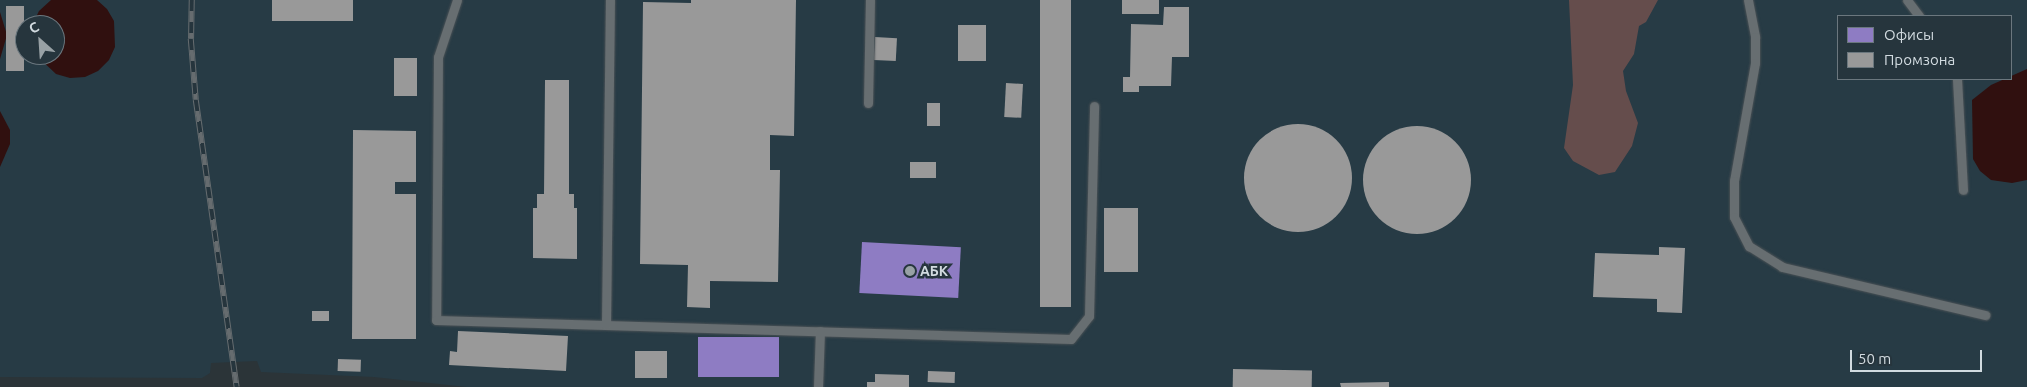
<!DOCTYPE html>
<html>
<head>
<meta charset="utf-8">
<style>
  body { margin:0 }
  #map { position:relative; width:2027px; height:387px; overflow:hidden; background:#2b3438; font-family:Ubuntu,sans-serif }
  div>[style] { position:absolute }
  .built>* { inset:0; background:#273b45 }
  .green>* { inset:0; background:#654d4c }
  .water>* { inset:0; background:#30100f }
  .offices>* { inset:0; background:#8e7cc3; transform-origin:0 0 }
  .industry>* { inset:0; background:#999; transform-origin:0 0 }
  .round { border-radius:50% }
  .roads { filter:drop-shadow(0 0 1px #4a5155) drop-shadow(0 0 1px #4a5155) }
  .service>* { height:9px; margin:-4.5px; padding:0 4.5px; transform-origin:4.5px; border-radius:4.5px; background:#676e71 }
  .rail>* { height:5.5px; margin-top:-2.75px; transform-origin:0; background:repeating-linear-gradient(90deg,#26353d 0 11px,#666c6f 0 22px); box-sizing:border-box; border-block:1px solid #666c6f }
  .dots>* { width:14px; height:14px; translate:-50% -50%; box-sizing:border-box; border:2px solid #26353d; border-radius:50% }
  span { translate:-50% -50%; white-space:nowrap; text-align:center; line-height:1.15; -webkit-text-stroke:5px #26353d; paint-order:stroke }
  .poi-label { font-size:14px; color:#d2dbe0; font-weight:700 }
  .left { translate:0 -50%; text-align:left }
  .legend { position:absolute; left:1837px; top:15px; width:175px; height:65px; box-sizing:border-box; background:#26353d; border:1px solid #6b777e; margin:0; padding:6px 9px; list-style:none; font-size:15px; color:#d2dbe0 }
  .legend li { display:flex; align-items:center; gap:10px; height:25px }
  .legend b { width:25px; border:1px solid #6b777e }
  .north { position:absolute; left:15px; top:15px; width:50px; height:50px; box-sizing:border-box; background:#26353d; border:1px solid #6b777e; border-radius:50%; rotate:334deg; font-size:14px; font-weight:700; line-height:20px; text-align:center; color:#d2dbe0 }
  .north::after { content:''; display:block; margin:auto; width:18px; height:22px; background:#98a1a5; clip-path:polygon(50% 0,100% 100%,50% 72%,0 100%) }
  .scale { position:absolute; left:1850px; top:350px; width:132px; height:22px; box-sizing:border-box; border:2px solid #d2dbe0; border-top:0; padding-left:6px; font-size:15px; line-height:18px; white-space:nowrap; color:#d2dbe0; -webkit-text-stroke:4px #26353d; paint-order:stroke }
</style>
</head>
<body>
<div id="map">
  <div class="built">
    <i style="clip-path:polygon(evenodd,0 0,2027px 0,2027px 387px,467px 387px,374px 377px,261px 372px,257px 361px,211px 363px,210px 373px,202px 378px,0 377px,0 0,1838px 16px,2011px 16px,2011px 79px,1838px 79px,1838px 16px,0 0,25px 25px,55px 25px,55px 55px,25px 55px,25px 25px)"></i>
  </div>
  <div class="green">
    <i style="clip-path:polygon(1569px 0,1658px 0,1646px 22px,1639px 26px,1634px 54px,1623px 71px,1626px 91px,1638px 123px,1632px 146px,1615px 172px,1599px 175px,1573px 161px,1564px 148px,1573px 85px)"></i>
  </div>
  <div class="water">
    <i style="clip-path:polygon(51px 0,97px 0,107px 9px,114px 21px,115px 47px,109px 60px,98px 71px,85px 77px,70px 78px,56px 74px,36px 55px,55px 55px,55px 25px,32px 25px,39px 11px)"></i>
    <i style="clip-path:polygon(0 12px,7px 35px,0 59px)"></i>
    <i style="clip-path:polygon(2027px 69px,2027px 180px,2012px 183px,1991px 180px,1980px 171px,1973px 159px,1972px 100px,1991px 85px)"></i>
    <i style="clip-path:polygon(0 111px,10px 130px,10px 144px,0 167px)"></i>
  </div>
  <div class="offices">
    <i style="left:862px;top:242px;width:99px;height:51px;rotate:3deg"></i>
    <i style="left:698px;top:337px;width:81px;height:40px"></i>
  </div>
  <div class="industry">
    <i style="left:272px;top:0;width:81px;height:21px"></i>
    <i style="clip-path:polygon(691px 0,796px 0,794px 136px,770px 135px,770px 170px,780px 170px,778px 282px,710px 281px,710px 308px,687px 307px,688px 265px,640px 264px,643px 2px,691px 3px)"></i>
    <i style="left:1040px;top:0;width:31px;height:307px"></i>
    <i style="left:1122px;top:0;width:37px;height:14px"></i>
    <i style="left:6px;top:6px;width:18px;height:65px"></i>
    <i style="clip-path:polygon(1164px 7px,1189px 7px,1189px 57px,1172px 57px,1171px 86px,1139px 86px,1139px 92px,1123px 92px,1123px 77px,1130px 77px,1131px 24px,1163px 25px)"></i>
    <i style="left:958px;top:25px;width:28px;height:36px"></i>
    <i style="left:875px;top:37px;width:22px;height:23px;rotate:3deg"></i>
    <i style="left:417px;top:58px;width:38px;height:23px;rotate:90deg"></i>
    <i style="clip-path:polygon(545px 80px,569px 80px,569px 194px,574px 194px,574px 208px,577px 208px,577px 259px,533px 258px,533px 208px,537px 208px,537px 194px,544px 194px)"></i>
    <i style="left:1006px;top:83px;width:17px;height:34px;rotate:3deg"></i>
    <i style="left:927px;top:103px;width:13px;height:23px"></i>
    <i class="round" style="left:1244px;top:124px;width:108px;height:108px"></i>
    <i class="round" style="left:1363px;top:126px;width:108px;height:108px"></i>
    <i style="clip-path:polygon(353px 130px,416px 131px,416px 182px,395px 182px,395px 194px,416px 194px,416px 339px,352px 339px)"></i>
    <i style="left:910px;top:162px;width:26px;height:16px"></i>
    <i style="left:1104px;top:208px;width:34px;height:64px"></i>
    <i style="clip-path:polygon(1659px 247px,1685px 248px,1682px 313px,1657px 312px,1657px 299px,1593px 297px,1595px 253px,1659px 255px)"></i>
    <i style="left:312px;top:311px;width:17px;height:10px"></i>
    <i style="clip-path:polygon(458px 331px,568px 336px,566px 371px,449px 365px,450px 351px,457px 352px)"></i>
    <i style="left:635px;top:351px;width:32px;height:27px"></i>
    <i style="left:338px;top:359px;width:23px;height:12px;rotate:2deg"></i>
    <i style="left:1233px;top:369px;width:79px;height:18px;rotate:1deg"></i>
    <i style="left:928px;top:371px;width:27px;height:11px;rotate:2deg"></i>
    <i style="clip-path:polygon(875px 374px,909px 375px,909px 387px,867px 387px,867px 382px,875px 382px)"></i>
    <i style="clip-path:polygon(1389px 382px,1389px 387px,1341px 387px,1340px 383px)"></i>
  </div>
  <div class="roads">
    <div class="service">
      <i style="left:457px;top:0;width:60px;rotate:108.4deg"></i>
      <i style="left:438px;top:57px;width:263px;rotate:90.4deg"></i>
      <i style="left:436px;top:320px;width:635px;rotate:1.71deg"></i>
      <i style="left:1071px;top:339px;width:29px;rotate:-52deg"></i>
      <i style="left:1089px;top:316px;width:210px;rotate:-88.6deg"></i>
      <i style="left:1748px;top:0;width:38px;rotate:79deg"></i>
      <i style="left:1755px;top:37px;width:26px;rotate:90deg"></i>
      <i style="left:1755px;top:63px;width:120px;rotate:100.1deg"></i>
      <i style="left:1734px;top:181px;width:36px;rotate:90deg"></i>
      <i style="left:1734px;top:217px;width:33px;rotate:63deg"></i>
      <i style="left:1749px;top:246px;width:39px;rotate:32deg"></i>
      <i style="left:1782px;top:267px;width:209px;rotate:13.3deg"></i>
      <i style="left:1907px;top:0;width:20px;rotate:53deg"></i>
      <i style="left:1957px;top:79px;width:111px;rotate:86.9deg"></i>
      <i style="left:868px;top:103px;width:103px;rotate:-88.9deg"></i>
      <i style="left:606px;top:325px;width:325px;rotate:-89.3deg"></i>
      <i style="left:818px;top:387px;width:56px;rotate:-88deg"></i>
    </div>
  </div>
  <div class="rail">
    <i style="left:192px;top:0;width:39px;rotate:91deg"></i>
    <i style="left:191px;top:39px;width:61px;rotate:85.3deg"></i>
    <i style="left:196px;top:100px;width:290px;rotate:81.9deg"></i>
  </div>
  <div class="dots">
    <i style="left:910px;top:271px;background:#98a1a5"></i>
  </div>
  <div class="poi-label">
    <span class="left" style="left:920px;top:271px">АБК</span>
  </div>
  <ul class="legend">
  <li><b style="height:14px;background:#8e7cc3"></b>Офисы</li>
  <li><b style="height:14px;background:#999"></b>Промзона</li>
  </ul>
  <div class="north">С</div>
  <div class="scale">50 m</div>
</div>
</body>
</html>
